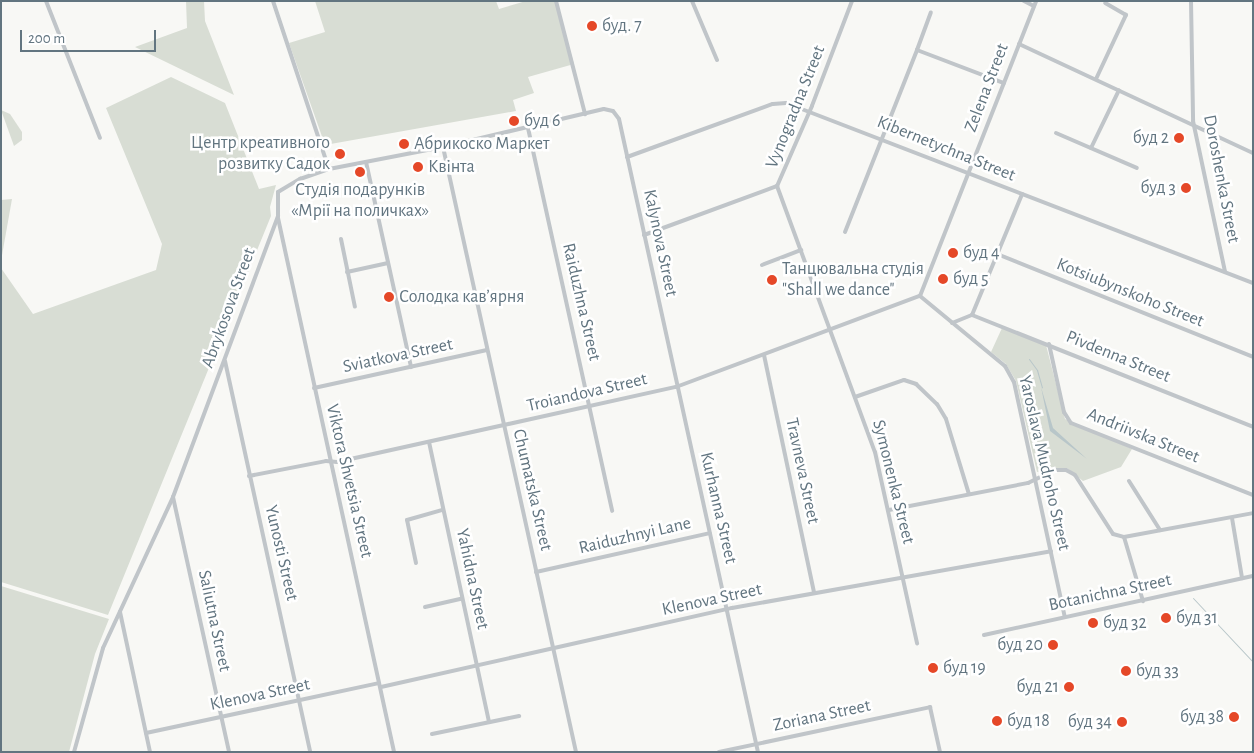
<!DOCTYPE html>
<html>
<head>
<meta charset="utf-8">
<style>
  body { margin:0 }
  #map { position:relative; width:1254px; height:753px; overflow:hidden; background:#f8f8f5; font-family:"Alegreya Sans",sans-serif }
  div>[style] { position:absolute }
  .green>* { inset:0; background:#d8ddd4 }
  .water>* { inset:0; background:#b8c6c9 }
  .stream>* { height:1px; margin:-0.5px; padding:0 0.5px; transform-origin:0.5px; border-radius:0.5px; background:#b8c6c9 }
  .minor>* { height:4px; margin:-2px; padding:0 2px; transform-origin:2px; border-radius:2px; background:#c0c5c9 }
  .dots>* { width:14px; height:14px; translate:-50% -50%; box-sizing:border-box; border:2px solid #fff; border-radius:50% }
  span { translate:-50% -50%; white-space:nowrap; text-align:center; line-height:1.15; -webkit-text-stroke:5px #fff; paint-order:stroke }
  .poi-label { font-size:18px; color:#627580 }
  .left { translate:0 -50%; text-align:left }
  .right { translate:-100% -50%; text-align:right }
  .street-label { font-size:18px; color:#627580 }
  .frame { position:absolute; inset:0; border:2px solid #627580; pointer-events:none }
  .scale { position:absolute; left:20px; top:30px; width:136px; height:22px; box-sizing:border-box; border:2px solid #627580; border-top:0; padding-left:6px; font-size:15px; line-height:18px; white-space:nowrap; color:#627580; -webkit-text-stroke:4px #fff; paint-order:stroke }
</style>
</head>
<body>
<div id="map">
  <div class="green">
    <i style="clip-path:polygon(186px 1px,204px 1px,205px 21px,234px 95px,135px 47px,187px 28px)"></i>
    <i style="clip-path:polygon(315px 1px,496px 1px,499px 9px,526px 1px,556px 1px,574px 64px,528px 77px,534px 93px,513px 100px,516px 111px,325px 145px,289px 43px,325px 32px)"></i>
    <i style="clip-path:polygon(171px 77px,225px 103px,259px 189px,276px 185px,270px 207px,271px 216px,108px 615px,1px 582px,1px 268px,33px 314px,156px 270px,162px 244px,106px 108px)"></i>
    <i style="clip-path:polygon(1px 110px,10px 114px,22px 132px,22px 140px,14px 146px)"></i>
    <i style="clip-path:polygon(12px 199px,1px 261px,1px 200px)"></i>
    <i style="clip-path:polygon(1002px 328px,1046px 345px,1065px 419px,1132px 449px,1121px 467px,1083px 481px,1067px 468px,1037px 472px,1016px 381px,1006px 364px,991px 352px)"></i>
    <i style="clip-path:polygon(1px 586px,109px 619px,95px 654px,69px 752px,1px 752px)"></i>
  </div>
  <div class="water">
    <i style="clip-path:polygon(1041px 387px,1053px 428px,1087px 459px,1050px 431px)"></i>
  </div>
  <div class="stream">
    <i style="left:1029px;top:359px;width:14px;rotate:54deg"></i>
    <i style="left:1037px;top:370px;width:18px;rotate:74deg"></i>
    <i style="left:1193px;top:598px;width:88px;rotate:46.8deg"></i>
  </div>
  <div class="minor">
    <i style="left:46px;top:1px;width:147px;rotate:68.5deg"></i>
    <i style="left:273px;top:1px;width:177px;rotate:71.6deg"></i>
    <i style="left:556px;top:1px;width:117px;rotate:75.6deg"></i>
    <i style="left:692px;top:1px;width:64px;rotate:67deg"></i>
    <i style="left:852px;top:1px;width:112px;rotate:110.9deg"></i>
    <i style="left:812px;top:106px;width:87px;rotate:113.6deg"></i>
    <i style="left:777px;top:186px;width:283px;rotate:69.8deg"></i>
    <i style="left:875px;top:452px;width:196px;rotate:77.6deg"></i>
    <i style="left:1024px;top:1px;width:11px;rotate:27deg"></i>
    <i style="left:1191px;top:1px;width:120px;rotate:89deg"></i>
    <i style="left:1193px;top:121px;width:154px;rotate:78deg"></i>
    <i style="left:1019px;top:44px;width:258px;rotate:25deg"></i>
    <i style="left:917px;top:50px;width:40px;rotate:-69.8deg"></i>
    <i style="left:1096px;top:79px;width:71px;rotate:-64.9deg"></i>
    <i style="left:1126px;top:15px;width:24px;rotate:-150deg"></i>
    <i style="left:528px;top:128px;width:392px;rotate:77.6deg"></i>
    <i style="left:1056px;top:133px;width:88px;rotate:23.4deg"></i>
    <i style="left:443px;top:147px;width:619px;rotate:77.6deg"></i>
    <i style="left:1091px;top:148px;width:64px;rotate:-64.2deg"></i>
    <i style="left:627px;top:157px;width:155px;rotate:-20deg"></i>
    <i style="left:773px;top:104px;width:13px;rotate:-4deg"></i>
    <i style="left:786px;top:103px;width:500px;rotate:21.08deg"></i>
    <i style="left:366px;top:162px;width:210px;rotate:77.6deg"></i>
    <i style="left:278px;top:218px;width:546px;rotate:77.74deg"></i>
    <i style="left:845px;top:232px;width:196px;rotate:-68.4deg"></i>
    <i style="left:917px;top:50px;width:93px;rotate:20.8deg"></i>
    <i style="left:644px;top:235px;width:142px;rotate:-20.2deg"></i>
    <i style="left:341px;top:239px;width:69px;rotate:78.4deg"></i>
    <i style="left:997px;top:254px;width:276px;rotate:21.9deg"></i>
    <i style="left:762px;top:265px;width:42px;rotate:-21deg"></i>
    <i style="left:347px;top:272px;width:42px;rotate:-12.4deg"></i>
    <i style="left:920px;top:296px;width:110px;rotate:39.5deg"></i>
    <i style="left:1005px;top:366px;width:18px;rotate:61deg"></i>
    <i style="left:1014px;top:382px;width:240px;rotate:77.8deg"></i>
    <i style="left:920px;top:296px;width:317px;rotate:-68.5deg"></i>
    <i style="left:972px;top:315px;width:302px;rotate:21.7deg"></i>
    <i style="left:972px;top:315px;width:131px;rotate:-67.5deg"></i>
    <i style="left:952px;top:323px;width:22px;rotate:-22deg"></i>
    <i style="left:1049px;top:344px;width:70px;rotate:77.6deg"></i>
    <i style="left:1064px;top:412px;width:13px;rotate:58deg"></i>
    <i style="left:1071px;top:423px;width:196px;rotate:21.6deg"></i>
    <i style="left:764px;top:355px;width:243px;rotate:78.1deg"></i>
    <i style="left:225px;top:361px;width:400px;rotate:77.7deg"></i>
    <i style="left:314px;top:388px;width:177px;rotate:-12.4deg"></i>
    <i style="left:855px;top:397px;width:52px;rotate:-19.1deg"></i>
    <i style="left:904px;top:380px;width:13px;rotate:18deg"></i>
    <i style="left:916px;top:384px;width:29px;rotate:44deg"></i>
    <i style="left:937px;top:404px;width:17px;rotate:59deg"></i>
    <i style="left:946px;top:419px;width:78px;rotate:73deg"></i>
    <i style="left:429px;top:442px;width:286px;rotate:77.9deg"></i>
    <i style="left:249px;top:476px;width:78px;rotate:-11deg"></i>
    <i style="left:326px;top:461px;width:11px;rotate:5deg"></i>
    <i style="left:337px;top:462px;width:347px;rotate:-12.5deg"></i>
    <i style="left:676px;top:387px;width:260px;rotate:-20.5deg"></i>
    <i style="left:1129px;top:481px;width:58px;rotate:57.7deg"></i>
    <i style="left:173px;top:497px;width:261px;rotate:77.6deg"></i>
    <i style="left:889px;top:510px;width:142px;rotate:-11deg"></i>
    <i style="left:1028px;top:483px;width:30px;rotate:-26deg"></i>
    <i style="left:1055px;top:470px;width:11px"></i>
    <i style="left:1066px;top:470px;width:10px;rotate:29deg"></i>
    <i style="left:1075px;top:475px;width:70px;rotate:57.2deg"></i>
    <i style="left:1113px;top:534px;width:11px;rotate:15deg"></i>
    <i style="left:1124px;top:537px;width:67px;rotate:73.5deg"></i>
    <i style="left:1232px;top:518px;width:61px;rotate:80.5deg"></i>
    <i style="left:1124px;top:537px;width:131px;rotate:-10.5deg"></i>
    <i style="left:416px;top:563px;width:44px;rotate:-101.8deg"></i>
    <i style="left:407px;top:520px;width:36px;rotate:-16deg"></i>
    <i style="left:536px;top:572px;width:178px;rotate:-12.6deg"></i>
    <i style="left:425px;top:607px;width:37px;rotate:-13deg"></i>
    <i style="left:120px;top:612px;width:143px;rotate:77.9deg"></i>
    <i style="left:984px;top:635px;width:275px;rotate:-12.4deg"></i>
    <i style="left:381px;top:687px;width:360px;rotate:-12.7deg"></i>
    <i style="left:732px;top:608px;width:324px;rotate:-10.1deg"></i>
    <i style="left:146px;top:733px;width:238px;rotate:-12.1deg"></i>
    <i style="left:432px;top:734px;width:89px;rotate:-11.7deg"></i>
    <i style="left:74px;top:752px;width:108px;rotate:-74.4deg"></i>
    <i style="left:103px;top:648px;width:166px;rotate:-65.1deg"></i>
    <i style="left:173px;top:497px;width:300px;rotate:-69.5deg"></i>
    <i style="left:278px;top:216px;width:24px;rotate:-90deg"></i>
    <i style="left:278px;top:192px;width:26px;rotate:-31deg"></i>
    <i style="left:300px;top:179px;width:31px;rotate:-19deg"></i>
    <i style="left:329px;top:169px;width:116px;rotate:-10.9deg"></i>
    <i style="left:443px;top:147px;width:165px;rotate:-13.3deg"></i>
    <i style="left:604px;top:109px;width:9px;rotate:13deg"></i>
    <i style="left:613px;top:111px;width:10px;rotate:53deg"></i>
    <i style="left:619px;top:119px;width:648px;rotate:77.62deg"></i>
    <i style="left:719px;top:752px;width:216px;rotate:-12deg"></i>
    <i style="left:930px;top:707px;width:46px;rotate:77.5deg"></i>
  </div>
  <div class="dots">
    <i style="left:592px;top:26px;background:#e54828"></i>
    <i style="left:514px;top:121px;background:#e54828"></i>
    <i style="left:1179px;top:138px;background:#e54828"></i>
    <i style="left:404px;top:144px;background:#e54828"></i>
    <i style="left:340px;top:154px;background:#e54828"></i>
    <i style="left:418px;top:167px;background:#e54828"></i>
    <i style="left:360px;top:172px;background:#e54828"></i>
    <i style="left:1186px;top:188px;background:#e54828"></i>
    <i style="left:953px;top:253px;background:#e54828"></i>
    <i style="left:943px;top:279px;background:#e54828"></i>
    <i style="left:772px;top:280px;background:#e54828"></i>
    <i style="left:389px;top:297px;background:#e54828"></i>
    <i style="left:1166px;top:618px;background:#e54828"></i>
    <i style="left:1093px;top:623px;background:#e54828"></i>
    <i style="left:1053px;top:645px;background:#e54828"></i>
    <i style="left:933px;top:668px;background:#e54828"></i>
    <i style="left:1126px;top:671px;background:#e54828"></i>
    <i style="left:1069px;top:687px;background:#e54828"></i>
    <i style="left:1234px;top:717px;background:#e54828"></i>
    <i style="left:997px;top:721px;background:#e54828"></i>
    <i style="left:1122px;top:722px;background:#e54828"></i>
  </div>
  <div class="poi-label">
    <span class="left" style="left:602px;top:26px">буд. 7</span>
    <span class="left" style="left:524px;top:121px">буд 6</span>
    <span class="right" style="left:1169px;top:138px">буд 2</span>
    <span class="right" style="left:330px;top:154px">Центр креативного<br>розвитку Садок</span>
    <span class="left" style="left:414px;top:144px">Абрикоско Маркет</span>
    <span class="left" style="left:428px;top:167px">Квінта</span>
    <span class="right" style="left:1176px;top:188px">буд 3</span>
    <span style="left:360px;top:201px">Студія подарунків<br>«Мрії на поличках»</span>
    <span class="left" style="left:963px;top:253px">буд 4</span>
    <span class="left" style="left:782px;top:280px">Танцювальна студія<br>"Shall we dance"</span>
    <span class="left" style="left:953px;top:279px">буд 5</span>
    <span class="left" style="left:399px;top:297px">Солодка кав’ярня</span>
    <span class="left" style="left:1176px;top:618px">буд 31</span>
    <span class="left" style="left:1103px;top:623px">буд 32</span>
    <span class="right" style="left:1043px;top:645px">буд 20</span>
    <span class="left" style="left:943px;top:668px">буд 19</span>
    <span class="left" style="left:1136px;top:671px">буд 33</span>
    <span class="right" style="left:1059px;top:687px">буд 21</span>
    <span class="right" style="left:1224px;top:717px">буд 38</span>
    <span class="left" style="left:1007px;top:721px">буд 18</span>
    <span class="right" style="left:1112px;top:722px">буд 34</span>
  </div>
  <div class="street-label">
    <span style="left:987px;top:88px;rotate:-69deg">Zelena Street</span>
    <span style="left:796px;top:107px;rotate:-68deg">Vynogradna Street</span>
    <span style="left:946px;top:149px;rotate:22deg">Kibernetychna Street</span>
    <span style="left:1221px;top:179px;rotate:79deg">Doroshenka Street</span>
    <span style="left:660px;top:243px;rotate:78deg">Kalynova Street</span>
    <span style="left:1130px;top:293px;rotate:22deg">Kotsiubynskoho Street</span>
    <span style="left:581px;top:302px;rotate:77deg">Raiduzhna Street</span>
    <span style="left:229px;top:308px;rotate:-70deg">Abrykosova Street</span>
    <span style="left:398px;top:356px;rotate:-12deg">Sviatkova Street</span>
    <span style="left:1118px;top:357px;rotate:22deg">Pivdenna Street</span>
    <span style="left:587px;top:393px;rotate:-13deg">Troiandova Street</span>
    <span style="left:1143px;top:436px;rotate:22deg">Andriivska Street</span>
    <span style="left:1044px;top:463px;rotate:77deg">Yaroslava Mudroho Street</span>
    <span style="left:802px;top:471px;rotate:78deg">Travneva Street</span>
    <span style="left:349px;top:481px;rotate:77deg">Viktora Shvetsia Street</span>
    <span style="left:893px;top:482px;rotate:76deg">Symonenka Street</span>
    <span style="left:532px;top:490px;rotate:77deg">Chumatska Street</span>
    <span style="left:718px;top:508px;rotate:77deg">Kurhanna Street</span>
    <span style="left:635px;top:536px;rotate:-13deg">Raiduzhnyi Lane</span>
    <span style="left:281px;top:553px;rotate:77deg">Yunosti Street</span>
    <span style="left:472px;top:579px;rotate:78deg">Yahidna Street</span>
    <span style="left:1110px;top:593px;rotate:-12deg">Botanichna Street</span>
    <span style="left:712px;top:600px;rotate:-12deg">Klenova Street</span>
    <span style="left:214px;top:621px;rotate:78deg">Saliutna Street</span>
    <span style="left:260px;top:695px;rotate:-12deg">Klenova Street</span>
    <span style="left:822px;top:716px;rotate:-12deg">Zoriana Street</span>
  </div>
  <div class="frame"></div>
  <div class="scale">200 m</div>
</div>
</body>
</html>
